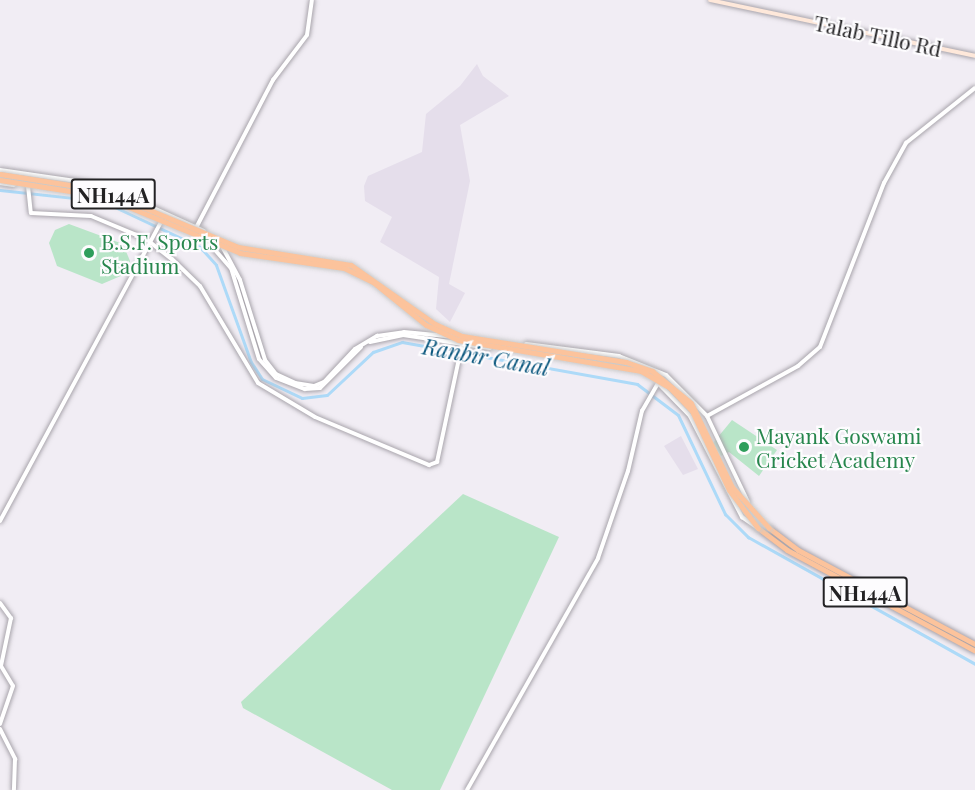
<!DOCTYPE html>
<html>
<head>
<meta charset="utf-8">
<style>
  body { margin:0 }
  #map { position:relative; width:975px; height:790px; overflow:hidden; background:#f1edf4; font-family:"Playfair Display",serif }
  div>[style] { position:absolute }
  .built>* { inset:0; background:#e5deeb }
  .green>* { inset:0; background:#b9e5c8 }
  .canal>* { height:3px; margin:-1.5px; padding:0 1.5px; transform-origin:1.5px; border-radius:1.5px; background:#addaf8 }
  .roads { filter:drop-shadow(0 0 2px #a8a4ab) drop-shadow(0 0 2px #a8a4ab) }
  .tertiary>* { height:4px; margin:-2px; padding:0 2px; transform-origin:2px; border-radius:2px; background:#fff }
  .secondary>* { height:4px; margin:-2px; padding:0 2px; transform-origin:2px; border-radius:2px; background:#fee8da }
  .trunk>* { height:5px; margin:-2.5px; padding:0 2.5px; transform-origin:2.5px; border-radius:2.5px; background:#fcc39c }
  .bridges { filter:drop-shadow(0 0 2px #cacaca) drop-shadow(0 0 2px #cacaca) }
  .trunk-bridge>* { height:5px; margin:-2.5px; padding:0 2.5px; transform-origin:2.5px; border-radius:2.5px; background:#fcc39c }
  .dots>* { width:16px; height:16px; translate:-50% -50%; box-sizing:border-box; border:3px solid #fdfcfe; border-radius:50% }
  span { translate:-50% -50%; white-space:nowrap; text-align:center; line-height:1.15; -webkit-text-stroke:4.5px #fdfcfe; paint-order:stroke }
  .shield-label span { padding:2px 4px; background:#fdfcfe; border:2px solid; border-radius:4px; -webkit-text-stroke-width:0 }
  .shield-label { font-size:20px; color:#232224; font-weight:700 }
  .street-label { font-size:21px; color:#232224 }
  .leisure-label { font-size:21px; color:#27864d }
  .left { translate:0 -50%; text-align:left }
  .water-label { font-size:22px; color:#09567d; font-style:italic }
</style>
</head>
<body>
<div id="map">
  <div class="built">
    <i style="clip-path:polygon(477px 64px,483px 76px,509px 96px,460px 125px,470px 181px,449px 284px,465px 293px,450px 322px,436px 309px,439px 277px,380px 242px,392px 217px,365px 201px,364px 186px,368px 176px,422px 152px,426px 114px,460px 86px)"></i>
    <i style="clip-path:polygon(681px 436px,698px 469px,683px 475px,664px 446px)"></i>
  </div>
  <div class="green">
    <i style="clip-path:polygon(69px 224px,123px 244px,130px 261px,123px 275px,102px 284px,57px 266px,49px 243px,55px 230px)"></i>
    <i style="clip-path:polygon(732px 420px,777px 450px,759px 476px,729px 452px,721px 456px,713px 443px)"></i>
    <i style="clip-path:polygon(463px 494px,559px 537px,440px 790px,392px 790px,243px 708px,241px 702px)"></i>
  </div>
  <div class="canal">
    <i style="left:0;top:190px;width:103px;rotate:6.2deg"></i>
    <i style="left:102px;top:201px;width:108px;rotate:25.1deg"></i>
    <i style="left:200px;top:247px;width:24px;rotate:48deg"></i>
    <i style="left:216px;top:265px;width:103px;rotate:70.2deg"></i>
    <i style="left:251px;top:362px;width:20px;rotate:57deg"></i>
    <i style="left:262px;top:379px;width:44px;rotate:25.4deg"></i>
    <i style="left:302px;top:398px;width:25px;rotate:-7deg"></i>
    <i style="left:327px;top:395px;width:63px;rotate:-43.1deg"></i>
    <i style="left:373px;top:352px;width:31px;rotate:-19deg"></i>
    <i style="left:402px;top:342px;width:239px;rotate:10.1deg"></i>
    <i style="left:637px;top:384px;width:51px;rotate:37.1deg"></i>
    <i style="left:678px;top:415px;width:110px;rotate:64.6deg"></i>
    <i style="left:725px;top:514px;width:33px;rotate:45deg"></i>
    <i style="left:748px;top:537px;width:260px;rotate:29.2deg"></i>
  </div>
  <div class="roads">
    <div class="tertiary">
      <i style="left:0;top:170px;width:104px;rotate:8.3deg"></i>
      <i style="left:103px;top:185px;width:111px;rotate:24.5deg"></i>
      <i style="left:0;top:183px;width:14px;rotate:8deg"></i>
      <i style="left:28px;top:186px;width:27px;rotate:84deg"></i>
      <i style="left:31px;top:213px;width:60px;rotate:2.9deg"></i>
      <i style="left:91px;top:216px;width:60px;rotate:22.7deg"></i>
      <i style="left:146px;top:239px;width:33px;rotate:38deg"></i>
      <i style="left:172px;top:259px;width:39px;rotate:44deg"></i>
      <i style="left:200px;top:286px;width:113px;rotate:59.1deg"></i>
      <i style="left:258px;top:383px;width:66px;rotate:30.8deg"></i>
      <i style="left:315px;top:417px;width:124px;rotate:22.8deg"></i>
      <i style="left:429px;top:465px;width:9px;rotate:-21deg"></i>
      <i style="left:437px;top:462px;width:121px;rotate:-78deg"></i>
      <i style="left:197px;top:226px;width:165px;rotate:-62.5deg"></i>
      <i style="left:273px;top:80px;width:56px;rotate:-52.9deg"></i>
      <i style="left:307px;top:35px;width:35px;rotate:-82deg"></i>
      <i style="left:209px;top:243px;width:33px;rotate:49deg"></i>
      <i style="left:231px;top:268px;width:95px;rotate:72.9deg"></i>
      <i style="left:259px;top:359px;width:25px;rotate:48deg"></i>
      <i style="left:276px;top:378px;width:31px;rotate:21deg"></i>
      <i style="left:305px;top:389px;width:15px;rotate:-4deg"></i>
      <i style="left:320px;top:388px;width:58px;rotate:-45deg"></i>
      <i style="left:223px;top:248px;width:36px;rotate:62deg"></i>
      <i style="left:240px;top:280px;width:84px;rotate:72.6deg"></i>
      <i style="left:265px;top:360px;width:18px;rotate:52deg"></i>
      <i style="left:276px;top:374px;width:21px;rotate:25deg"></i>
      <i style="left:295px;top:383px;width:19px;rotate:9deg"></i>
      <i style="left:314px;top:386px;width:11px;rotate:-22deg"></i>
      <i style="left:324px;top:382px;width:45px;rotate:-46.8deg"></i>
      <i style="left:355px;top:349px;width:26px;rotate:-31deg"></i>
      <i style="left:377px;top:336px;width:27px;rotate:-8deg"></i>
      <i style="left:404px;top:332px;width:43px;rotate:5.3deg"></i>
      <i style="left:370px;top:342px;width:34px;rotate:-12deg"></i>
      <i style="left:403px;top:335px;width:88px;rotate:8.5deg"></i>
      <i style="left:526px;top:344px;width:94px;rotate:7.4deg"></i>
      <i style="left:619px;top:356px;width:51px;rotate:22deg"></i>
      <i style="left:666px;top:375px;width:58px;rotate:45deg"></i>
      <i style="left:707px;top:416px;width:95px;rotate:64.5deg"></i>
      <i style="left:660px;top:385px;width:43px;rotate:45.9deg"></i>
      <i style="left:690px;top:416px;width:114px;rotate:62.8deg"></i>
      <i style="left:742px;top:517px;width:19px;rotate:35deg"></i>
      <i style="left:707px;top:416px;width:104px;rotate:-28.8deg"></i>
      <i style="left:798px;top:366px;width:29px;rotate:-41deg"></i>
      <i style="left:820px;top:347px;width:176px;rotate:-68.7deg"></i>
      <i style="left:884px;top:183px;width:46px;rotate:-61.2deg"></i>
      <i style="left:906px;top:143px;width:88px;rotate:-38.6deg"></i>
      <i style="left:0;top:521px;width:340px;rotate:-61.7deg"></i>
      <i style="left:0;top:603px;width:19px;rotate:54deg"></i>
      <i style="left:11px;top:618px;width:49px;rotate:101.8deg"></i>
      <i style="left:1px;top:666px;width:23px;rotate:59deg"></i>
      <i style="left:13px;top:686px;width:40px;rotate:108.9deg"></i>
      <i style="left:0;top:729px;width:34px;rotate:63deg"></i>
      <i style="left:15px;top:759px;width:31px;rotate:92deg"></i>
      <i style="left:467px;top:790px;width:266px;rotate:-60.5deg"></i>
      <i style="left:598px;top:558px;width:92px;rotate:-71deg"></i>
      <i style="left:628px;top:471px;width:62px;rotate:-76.9deg"></i>
      <i style="left:642px;top:411px;width:32px;rotate:-60deg"></i>
    </div>
    <div class="secondary">
      <i style="left:710px;top:0;width:271px;rotate:11.9deg"></i>
    </div>
    <div class="trunk">
      <i style="left:758px;top:528px;width:36px;rotate:37deg"></i>
      <i style="left:787px;top:550px;width:213px;rotate:28.2deg"></i>
      <i style="left:769px;top:528px;width:36px;rotate:37deg"></i>
      <i style="left:798px;top:550px;width:200px;rotate:28deg"></i>
    </div>
  </div>
  <div class="bridges">
    <div class="trunk-bridge">
      <i style="left:0;top:174px;width:103px;rotate:8.9deg"></i>
      <i style="left:102px;top:190px;width:147px;rotate:22.7deg"></i>
      <i style="left:238px;top:247px;width:114px;rotate:9.1deg"></i>
      <i style="left:351px;top:265px;width:103px;rotate:35.1deg"></i>
      <i style="left:435px;top:324px;width:30px;rotate:24deg"></i>
      <i style="left:462px;top:336px;width:166px;rotate:9deg"></i>
      <i style="left:626px;top:362px;width:28px;rotate:19deg"></i>
      <i style="left:652px;top:371px;width:50px;rotate:39.4deg"></i>
      <i style="left:691px;top:403px;width:93px;rotate:64deg"></i>
      <i style="left:732px;top:487px;width:55px;rotate:47.9deg"></i>
      <i style="left:0;top:180px;width:103px;rotate:8.9deg"></i>
      <i style="left:102px;top:196px;width:149px;rotate:22.4deg"></i>
      <i style="left:240px;top:253px;width:105px;rotate:8.2deg"></i>
      <i style="left:344px;top:268px;width:32px;rotate:26deg"></i>
      <i style="left:373px;top:282px;width:68px;rotate:39.1deg"></i>
      <i style="left:426px;top:325px;width:35px;rotate:25deg"></i>
      <i style="left:458px;top:340px;width:186px;rotate:9.6deg"></i>
      <i style="left:641px;top:371px;width:34px;rotate:30deg"></i>
      <i style="left:670px;top:388px;width:32px;rotate:46deg"></i>
      <i style="left:692px;top:411px;width:87px;rotate:64.9deg"></i>
      <i style="left:729px;top:490px;width:48px;rotate:52.7deg"></i>
    </div>
  </div>
  <div class="dots">
    <i style="left:89px;top:253px;background:#2e9e5b"></i>
    <i style="left:744px;top:447px;background:#2e9e5b"></i>
  </div>
  <div class="shield-label">
    <span style="left:113px;top:194px">NH144A</span>
    <span style="left:865px;top:592px">NH144A</span>
  </div>
  <div class="street-label">
    <span style="left:878px;top:35px;rotate:12deg">Talab Tillo Rd</span>
  </div>
  <div class="leisure-label">
    <span class="left" style="left:101px;top:253px">B.S.F. Sports<br>Stadium</span>
    <span class="left" style="left:756px;top:447px">Mayank Goswami<br>Cricket Academy</span>
  </div>
  <div class="water-label">
    <span style="left:486px;top:357px;rotate:10deg">Ranbir Canal</span>
  </div>
</div>
</body>
</html>
